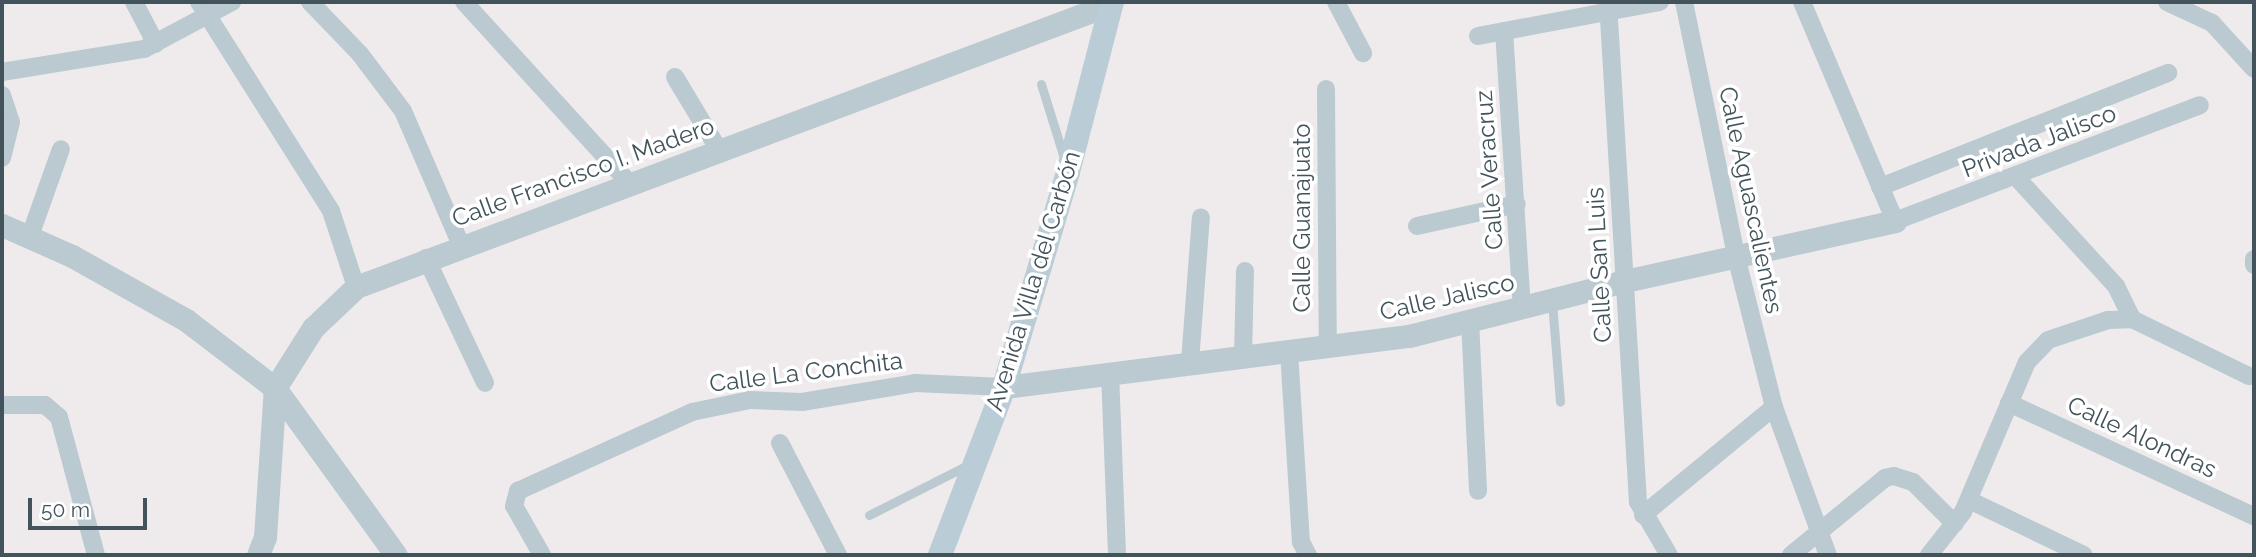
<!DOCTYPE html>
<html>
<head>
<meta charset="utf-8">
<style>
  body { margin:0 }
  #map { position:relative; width:2256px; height:557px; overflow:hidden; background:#efebec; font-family:Raleway,sans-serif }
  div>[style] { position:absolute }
  .service>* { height:9px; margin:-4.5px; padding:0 4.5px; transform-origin:4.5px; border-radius:4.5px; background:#bacad0 }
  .minor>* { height:18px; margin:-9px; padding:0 9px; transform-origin:9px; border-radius:9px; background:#bacad0 }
  .tertiary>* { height:23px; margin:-11.5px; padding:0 11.5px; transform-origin:11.5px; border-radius:11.5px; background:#bacad0 }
  .secondary>* { height:24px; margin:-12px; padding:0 12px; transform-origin:12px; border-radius:12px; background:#baccd6 }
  span { translate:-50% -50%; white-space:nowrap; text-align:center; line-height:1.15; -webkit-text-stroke:7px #fff; paint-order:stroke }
  .street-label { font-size:24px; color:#42535b }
  .frame { position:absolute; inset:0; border:4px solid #42535b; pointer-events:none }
  .scale { position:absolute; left:28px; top:498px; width:119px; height:32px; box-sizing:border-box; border:4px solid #42535b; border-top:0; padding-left:9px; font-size:21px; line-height:24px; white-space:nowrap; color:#42535b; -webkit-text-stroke:5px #fff; paint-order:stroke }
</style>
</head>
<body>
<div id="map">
  <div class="service">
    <i style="left:1041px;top:84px;width:81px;rotate:72.7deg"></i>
    <i style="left:1552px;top:302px;width:100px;rotate:85.4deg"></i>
    <i style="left:869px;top:515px;width:113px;rotate:-26.8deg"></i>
  </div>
  <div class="minor">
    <i style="left:134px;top:2px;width:47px;rotate:62.4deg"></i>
    <i style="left:199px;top:2px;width:247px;rotate:57.7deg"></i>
    <i style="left:331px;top:211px;width:80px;rotate:71.8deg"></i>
    <i style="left:310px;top:2px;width:72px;rotate:46.1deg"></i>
    <i style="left:360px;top:54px;width:71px;rotate:53deg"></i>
    <i style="left:403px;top:111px;width:146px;rotate:66.6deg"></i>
    <i style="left:464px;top:2px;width:246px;rotate:47.6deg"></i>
    <i style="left:1336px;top:2px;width:58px;rotate:62.1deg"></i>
    <i style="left:1608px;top:2px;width:501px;rotate:86.57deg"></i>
    <i style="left:1638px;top:502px;width:61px;rotate:59.7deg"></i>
    <i style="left:1684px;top:2px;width:259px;rotate:78.4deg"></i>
    <i style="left:1736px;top:256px;width:156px;rotate:75.9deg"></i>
    <i style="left:1774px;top:407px;width:158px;rotate:70deg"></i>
    <i style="left:1802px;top:2px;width:238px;rotate:67deg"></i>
    <i style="left:1895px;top:221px;width:326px;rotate:-20.8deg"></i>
    <i style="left:2167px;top:2px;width:50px;rotate:25deg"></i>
    <i style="left:2212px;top:23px;width:62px;rotate:47.6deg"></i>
    <i style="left:1504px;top:31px;width:276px;rotate:86.3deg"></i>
    <i style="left:1478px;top:36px;width:185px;rotate:-10.6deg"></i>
    <i style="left:2px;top:72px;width:144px;rotate:-9.2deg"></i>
    <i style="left:144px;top:49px;width:100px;rotate:-28.1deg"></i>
    <i style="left:675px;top:77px;width:85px;rotate:58.9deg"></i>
    <i style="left:1326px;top:89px;width:258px;rotate:89.6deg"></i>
    <i style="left:2px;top:95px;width:28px;rotate:72deg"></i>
    <i style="left:11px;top:122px;width:37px;rotate:104deg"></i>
    <i style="left:2017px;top:178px;width:147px;rotate:47.5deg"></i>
    <i style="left:2116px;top:286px;width:37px;rotate:64deg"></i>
    <i style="left:1880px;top:187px;width:310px;rotate:-21.6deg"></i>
    <i style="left:1417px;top:226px;width:102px;rotate:-12.4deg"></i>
    <i style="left:30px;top:236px;width:92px;rotate:-70.4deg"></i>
    <i style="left:426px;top:258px;width:138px;rotate:64.7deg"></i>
    <i style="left:2254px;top:259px;width:6px;rotate:90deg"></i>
    <i style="left:1470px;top:320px;width:171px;rotate:87.3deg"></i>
    <i style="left:1289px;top:352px;width:190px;rotate:86.4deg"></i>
    <i style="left:1301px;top:542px;width:15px;rotate:62deg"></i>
    <i style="left:1243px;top:358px;width:87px;rotate:-88.7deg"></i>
    <i style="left:1190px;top:362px;width:145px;rotate:-85.7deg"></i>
    <i style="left:1110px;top:372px;width:183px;rotate:87.8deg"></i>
    <i style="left:2009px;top:403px;width:270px;rotate:24.8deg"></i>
    <i style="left:2px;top:405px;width:43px"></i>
    <i style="left:45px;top:405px;width:18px;rotate:41deg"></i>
    <i style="left:59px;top:417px;width:143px;rotate:75deg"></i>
    <i style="left:780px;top:443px;width:126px;rotate:62.6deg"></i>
    <i style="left:1969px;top:500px;width:127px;rotate:25.6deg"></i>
    <i style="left:1643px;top:515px;width:170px;rotate:-39.5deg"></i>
    <i style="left:542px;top:555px;width:56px;rotate:-119.7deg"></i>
    <i style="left:514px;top:506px;width:16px;rotate:-75deg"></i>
    <i style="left:518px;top:491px;width:191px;rotate:-24.4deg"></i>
    <i style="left:692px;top:412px;width:59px;rotate:-11.7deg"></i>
    <i style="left:750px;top:400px;width:52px;rotate:2.2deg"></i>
    <i style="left:802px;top:402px;width:115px;rotate:-9.5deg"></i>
    <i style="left:915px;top:383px;width:89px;rotate:2.6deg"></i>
    <i style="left:1791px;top:555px;width:122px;rotate:-39.3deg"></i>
    <i style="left:1885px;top:478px;width:9px;rotate:-13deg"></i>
    <i style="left:1894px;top:476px;width:20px;rotate:18deg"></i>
    <i style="left:1913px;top:482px;width:59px;rotate:45deg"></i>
    <i style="left:1929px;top:555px;width:55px;rotate:-51.7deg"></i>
    <i style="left:1963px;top:512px;width:163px;rotate:-66.9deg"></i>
    <i style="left:2027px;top:362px;width:30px;rotate:-46deg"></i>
    <i style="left:2048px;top:340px;width:63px;rotate:-18.4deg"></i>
    <i style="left:2108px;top:320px;width:24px;rotate:-2deg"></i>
    <i style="left:2132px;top:319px;width:130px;rotate:26deg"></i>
  </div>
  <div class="tertiary">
    <i style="left:2px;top:225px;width:77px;rotate:23.9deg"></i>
    <i style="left:72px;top:256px;width:131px;rotate:29.3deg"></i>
    <i style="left:186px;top:320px;width:112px;rotate:37.4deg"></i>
    <i style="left:275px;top:388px;width:206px;rotate:54.1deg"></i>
    <i style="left:1004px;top:387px;width:408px;rotate:-7.2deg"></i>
    <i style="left:1409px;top:336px;width:223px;rotate:-14.3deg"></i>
    <i style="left:1625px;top:281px;width:277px;rotate:-12.5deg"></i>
    <i style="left:258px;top:555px;width:19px;rotate:-69deg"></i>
    <i style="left:265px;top:537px;width:149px;rotate:-86.2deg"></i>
    <i style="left:275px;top:388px;width:71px;rotate:-57.7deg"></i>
    <i style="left:313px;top:328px;width:59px;rotate:-43.6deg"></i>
    <i style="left:356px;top:287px;width:806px;rotate:-20.55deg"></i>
  </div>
  <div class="secondary">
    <i style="left:940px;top:555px;width:180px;rotate:-69.1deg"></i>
    <i style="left:1004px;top:387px;width:224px;rotate:-73.4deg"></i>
    <i style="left:1068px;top:172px;width:176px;rotate:-75.5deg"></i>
  </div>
  <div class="street-label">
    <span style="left:2039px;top:141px;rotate:-21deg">Privada Jalisco</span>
    <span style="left:1489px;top:170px;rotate:-94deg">Calle Veracruz</span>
    <span style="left:583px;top:172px;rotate:-20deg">Calle Francisco I. Madero</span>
    <span style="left:1751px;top:200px;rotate:78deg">Calle Aguascalientes</span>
    <span style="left:1302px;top:218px;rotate:-90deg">Calle Guanajuato</span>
    <span style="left:1599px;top:265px;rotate:-93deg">Calle San Luis</span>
    <span style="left:1033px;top:281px;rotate:-73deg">Avenida Villa del Carbón</span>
    <span style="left:1447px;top:297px;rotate:-13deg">Calle Jalisco</span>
    <span style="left:806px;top:372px;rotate:-7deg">Calle La Conchita</span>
    <span style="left:2142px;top:437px;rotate:25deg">Calle Alondras</span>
  </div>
  <div class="frame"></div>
  <div class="scale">50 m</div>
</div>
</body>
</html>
